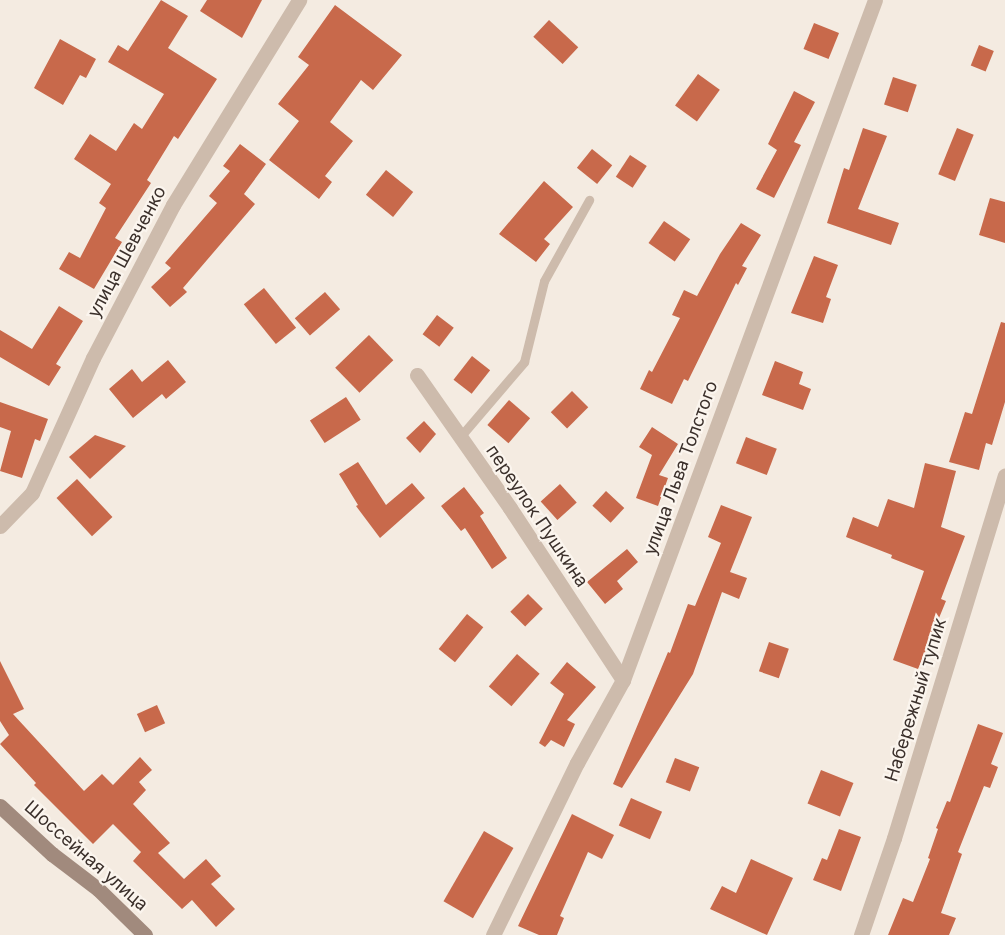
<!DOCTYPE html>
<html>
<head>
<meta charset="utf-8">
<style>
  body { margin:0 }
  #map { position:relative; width:1005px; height:935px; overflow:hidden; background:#f4ebe1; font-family:Inter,sans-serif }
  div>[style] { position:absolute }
  .building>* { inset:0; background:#c8694b; transform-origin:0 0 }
  .service>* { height:9px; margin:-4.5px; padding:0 4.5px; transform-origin:4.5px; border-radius:4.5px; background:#cdbbac }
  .minor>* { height:15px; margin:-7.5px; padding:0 7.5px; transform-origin:7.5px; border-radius:7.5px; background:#cdbbac }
  .secondary>* { height:15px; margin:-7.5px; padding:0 7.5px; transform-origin:7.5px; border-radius:7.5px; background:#a18a7d }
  span { translate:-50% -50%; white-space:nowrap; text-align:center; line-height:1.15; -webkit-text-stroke:4.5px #fbf5ee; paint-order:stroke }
  .street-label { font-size:18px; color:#3b302b }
</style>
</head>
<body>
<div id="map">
  <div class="building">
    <i style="clip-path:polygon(161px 0,188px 16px,168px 48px,217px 79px,178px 139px,174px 136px,147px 180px,151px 183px,115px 238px,122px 242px,94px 289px,59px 269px,69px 252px,80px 258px,106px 208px,99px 203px,111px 184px,74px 159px,90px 134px,116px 151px,134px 123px,142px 129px,164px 94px,108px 62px,118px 45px,128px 51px)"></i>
    <i style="clip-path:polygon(207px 0,262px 0,242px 38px,200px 11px)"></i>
    <i style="clip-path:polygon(335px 5px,402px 55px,373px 90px,361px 80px,330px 122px,353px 141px,325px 176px,332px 182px,319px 199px,269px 160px,299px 121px,278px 104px,309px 65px,298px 57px)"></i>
    <i style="left:549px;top:20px;width:40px;height:23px;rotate:43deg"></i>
    <i style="left:814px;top:23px;width:27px;height:28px;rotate:22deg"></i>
    <i style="clip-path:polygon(60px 39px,96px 59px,86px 78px,80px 75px,63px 105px,34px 88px)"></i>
    <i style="left:979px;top:45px;width:16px;height:22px;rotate:22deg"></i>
    <i style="left:698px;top:74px;width:27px;height:39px;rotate:36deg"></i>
    <i style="left:893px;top:77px;width:25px;height:29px;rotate:18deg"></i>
    <i style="clip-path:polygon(794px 91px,815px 102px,794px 142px,801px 145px,774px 198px,756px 189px,777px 150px,768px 144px)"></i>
    <i style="clip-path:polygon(863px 128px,887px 136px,858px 209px,899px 223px,891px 245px,827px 223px,844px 168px,849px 170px)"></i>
    <i style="left:957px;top:128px;width:18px;height:50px;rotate:22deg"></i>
    <i style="clip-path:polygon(240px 144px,266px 164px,244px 194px,255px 204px,183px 288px,187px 292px,170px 307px,151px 287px,171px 268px,165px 263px,217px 203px,209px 196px,230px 171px,223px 166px)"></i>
    <i style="left:592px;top:149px;width:26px;height:24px;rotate:39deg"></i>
    <i style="left:630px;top:155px;width:20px;height:26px;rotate:33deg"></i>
    <i style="left:386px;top:170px;width:35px;height:32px;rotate:39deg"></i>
    <i style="clip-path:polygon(544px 181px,573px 207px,544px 239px,550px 244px,536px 262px,499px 234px)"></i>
    <i style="clip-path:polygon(990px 198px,1005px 202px,1005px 243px,979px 235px)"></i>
    <i style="left:664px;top:221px;width:32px;height:27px;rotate:35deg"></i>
    <i style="clip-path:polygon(741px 223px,761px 235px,742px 266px,747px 268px,738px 285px,736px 283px,688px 381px,684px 379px,672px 404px,640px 389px,649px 370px,652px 372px,680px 318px,672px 315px,684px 290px,697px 296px,720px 254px)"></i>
    <i style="clip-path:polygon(814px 256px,838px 265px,826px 297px,831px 299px,823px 323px,791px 313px)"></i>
    <i style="left:264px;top:288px;width:51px;height:26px;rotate:51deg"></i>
    <i style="left:325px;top:292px;width:23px;height:40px;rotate:49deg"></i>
    <i style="clip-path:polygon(59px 306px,83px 321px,56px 364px,61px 367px,49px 386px,0 357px,0 330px,32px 349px)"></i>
    <i style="left:437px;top:315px;width:21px;height:24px;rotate:37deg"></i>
    <i style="clip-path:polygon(1001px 322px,1005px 323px,1005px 402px,992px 445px,986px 443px,979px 470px,949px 462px,965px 412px,972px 414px)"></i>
    <i style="left:369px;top:335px;width:35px;height:47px;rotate:46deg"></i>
    <i style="left:472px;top:356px;width:23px;height:30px;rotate:38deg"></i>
    <i style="clip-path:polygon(168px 360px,186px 382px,166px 399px,162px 394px,133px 418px,109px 389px,132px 369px,142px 382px)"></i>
    <i style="clip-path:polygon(775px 361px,803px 372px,799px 384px,811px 389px,803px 410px,762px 395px)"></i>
    <i style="left:572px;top:391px;width:23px;height:30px;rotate:45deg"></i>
    <i style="left:346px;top:397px;width:27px;height:43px;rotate:57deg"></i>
    <i style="left:509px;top:400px;width:28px;height:33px;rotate:41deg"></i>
    <i style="clip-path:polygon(0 402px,48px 419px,40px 441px,35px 439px,22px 478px,0 471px,11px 431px,0 427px)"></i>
    <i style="clip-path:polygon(424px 421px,436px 434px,420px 453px,406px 438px)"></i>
    <i style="clip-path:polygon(652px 427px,678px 444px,659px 475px,668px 478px,658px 506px,636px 498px,652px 455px,639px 447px)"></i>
    <i style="clip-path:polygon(95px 435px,126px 446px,90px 479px,69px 457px)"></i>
    <i style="left:746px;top:437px;width:33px;height:28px;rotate:21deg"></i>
    <i style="clip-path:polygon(358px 462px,386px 505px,412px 483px,425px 498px,380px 538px,356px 506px,358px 505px,339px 474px)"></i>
    <i style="clip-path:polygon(925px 463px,956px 471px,941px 527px,965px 536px,941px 599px,946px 601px,918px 669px,893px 660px,924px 571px,891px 558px,892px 555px,846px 537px,853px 517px,878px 527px,888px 499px,914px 508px)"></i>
    <i style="left:77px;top:479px;width:52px;height:28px;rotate:47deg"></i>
    <i style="left:560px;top:484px;width:25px;height:26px;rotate:48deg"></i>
    <i style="clip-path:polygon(464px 487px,484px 513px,480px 516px,507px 558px,492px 569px,465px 528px,461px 531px,441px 506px)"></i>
    <i style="left:606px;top:491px;width:25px;height:20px;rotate:43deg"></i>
    <i style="clip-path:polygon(721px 505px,752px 517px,730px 572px,747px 578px,739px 599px,722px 592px,693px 674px,622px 788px,613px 784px,668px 652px,670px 653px,688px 604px,695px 606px,721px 543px,708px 537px)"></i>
    <i style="clip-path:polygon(627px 549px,638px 562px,617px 581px,623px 589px,605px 604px,587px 582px)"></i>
    <i style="left:528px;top:594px;width:21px;height:25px;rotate:45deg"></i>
    <i style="left:467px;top:614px;width:21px;height:45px;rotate:39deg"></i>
    <i style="left:769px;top:642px;width:21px;height:31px;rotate:19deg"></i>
    <i style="left:517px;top:654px;width:30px;height:43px;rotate:41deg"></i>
    <i style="clip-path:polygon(0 661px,24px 709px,13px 714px,84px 791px,102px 774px,113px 785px,140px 757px,152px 770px,139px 782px,146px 790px,133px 804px,170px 843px,158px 853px,184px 879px,206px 859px,221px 876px,211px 884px,235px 909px,216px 927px,192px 900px,182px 909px,133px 861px,141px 852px,113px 824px,93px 844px,34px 785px,36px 783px,0 744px,9px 735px,0 721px)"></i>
    <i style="clip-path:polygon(567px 662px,596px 687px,567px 720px,575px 724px,564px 747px,551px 740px,545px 747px,539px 743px,564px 694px,550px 683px)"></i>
    <i style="left:157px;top:705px;width:20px;height:22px;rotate:66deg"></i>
    <i style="clip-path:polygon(978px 724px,1003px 733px,991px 764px,998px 767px,990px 788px,984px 786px,958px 852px,962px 854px,941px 913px,956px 918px,949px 935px,888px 935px,903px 898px,913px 902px,930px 859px,928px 858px,938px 829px,936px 828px,947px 801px,950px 802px)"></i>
    <i style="left:675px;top:758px;width:26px;height:26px;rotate:21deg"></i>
    <i style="left:821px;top:770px;width:35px;height:36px;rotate:22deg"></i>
    <i style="left:631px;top:798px;width:34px;height:30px;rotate:24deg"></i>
    <i style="clip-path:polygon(572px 814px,614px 835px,602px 859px,588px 852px,560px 916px,564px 918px,557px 935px,539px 935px,518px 926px)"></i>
    <i style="clip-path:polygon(839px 829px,861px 837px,841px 891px,813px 880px,822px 858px,827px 860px)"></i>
    <i style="left:484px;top:831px;width:34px;height:81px;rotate:30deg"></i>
    <i style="clip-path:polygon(751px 859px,793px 878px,767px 935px,710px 909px,722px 886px,736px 893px)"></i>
  </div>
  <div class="service">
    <i style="left:460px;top:437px;width:99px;rotate:-49.5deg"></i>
    <i style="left:524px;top:362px;width:83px;rotate:-76.1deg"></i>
    <i style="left:544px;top:281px;width:93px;rotate:-60.9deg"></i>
  </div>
  <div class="minor">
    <i style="left:417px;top:375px;width:162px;rotate:55deg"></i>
    <i style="left:510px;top:508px;width:206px;rotate:56.7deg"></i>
    <i style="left:0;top:526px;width:46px;rotate:-45.9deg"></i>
    <i style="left:32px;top:493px;width:148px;rotate:-65.7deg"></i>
    <i style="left:93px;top:358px;width:173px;rotate:-62.4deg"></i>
    <i style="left:173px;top:205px;width:241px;rotate:-58.4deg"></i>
    <i style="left:493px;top:935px;width:191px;rotate:-64deg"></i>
    <i style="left:577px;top:763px;width:95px;rotate:-61deg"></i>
    <i style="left:623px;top:680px;width:725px;rotate:-69.67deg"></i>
    <i style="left:861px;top:935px;width:102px;rotate:-71.2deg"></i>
    <i style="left:894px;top:838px;width:379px;rotate:-73deg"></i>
  </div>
  <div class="secondary">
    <i style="left:0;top:806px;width:71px;rotate:42.7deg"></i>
    <i style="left:52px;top:854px;width:58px;rotate:37.3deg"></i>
    <i style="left:98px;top:889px;width:66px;rotate:44.4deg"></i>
  </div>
  <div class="street-label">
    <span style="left:127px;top:252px;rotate:-62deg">улица Шевченко</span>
    <span style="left:681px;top:468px;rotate:-70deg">улица Льва Толстого</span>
    <span style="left:537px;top:516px;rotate:56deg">переулок Пушкина</span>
    <span style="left:916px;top:700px;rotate:-73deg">Набережный тупик</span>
    <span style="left:86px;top:856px;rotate:41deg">Шоссейная улица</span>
  </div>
</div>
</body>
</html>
